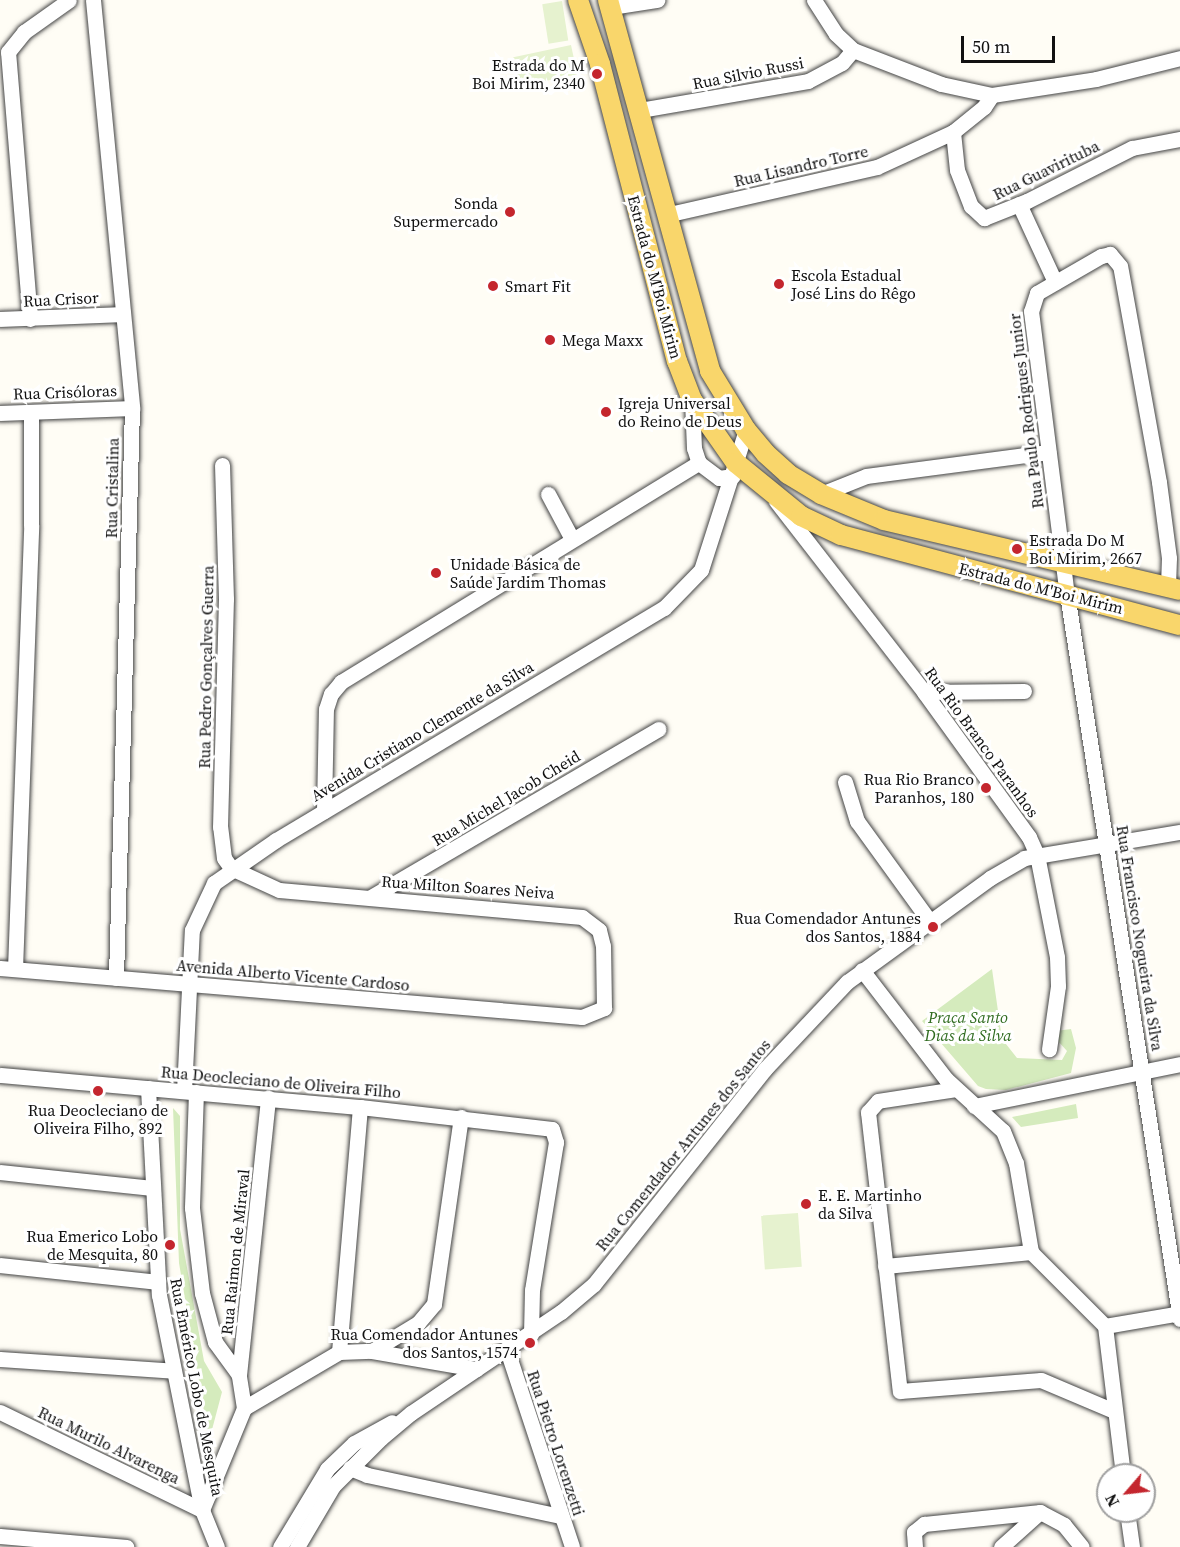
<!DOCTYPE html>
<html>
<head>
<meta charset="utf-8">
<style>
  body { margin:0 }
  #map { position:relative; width:1180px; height:1547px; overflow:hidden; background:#fffdf5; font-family:"Source Serif 4",serif }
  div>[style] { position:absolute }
  .green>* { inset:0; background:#d5ebbd }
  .pitch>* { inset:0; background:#e6f2cf; transform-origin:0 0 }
  .roads { filter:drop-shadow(0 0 2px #444) drop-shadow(0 0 2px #444) }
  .minor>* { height:15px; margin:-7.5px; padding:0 7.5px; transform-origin:7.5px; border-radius:7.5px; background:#fff }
  .major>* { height:20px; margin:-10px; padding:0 10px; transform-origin:10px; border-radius:10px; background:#f9d66b }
  .dots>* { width:16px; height:16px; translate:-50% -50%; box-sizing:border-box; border:3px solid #fff; border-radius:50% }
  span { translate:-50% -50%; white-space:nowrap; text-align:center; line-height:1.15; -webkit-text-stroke:6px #fff; paint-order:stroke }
  .poi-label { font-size:16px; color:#111 }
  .right { translate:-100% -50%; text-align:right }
  .left { translate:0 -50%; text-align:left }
  .street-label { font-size:16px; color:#111 }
  .park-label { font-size:16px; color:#2f6b1f; font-style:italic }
  .north { position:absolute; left:1096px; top:1463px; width:60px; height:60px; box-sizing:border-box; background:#fff; border:2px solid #a0a0a0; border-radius:50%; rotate:242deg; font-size:16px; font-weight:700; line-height:24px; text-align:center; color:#111 }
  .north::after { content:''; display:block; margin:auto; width:21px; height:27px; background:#c4262e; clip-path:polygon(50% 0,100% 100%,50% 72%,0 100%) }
  .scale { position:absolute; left:961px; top:36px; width:94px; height:27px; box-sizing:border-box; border:3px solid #111; border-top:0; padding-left:8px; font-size:18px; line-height:21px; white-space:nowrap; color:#111; -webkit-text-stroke:4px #fff; paint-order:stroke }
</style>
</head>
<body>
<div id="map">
  <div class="green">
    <i style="clip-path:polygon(992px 969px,1002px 1039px,1017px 1058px,1062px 1060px,1067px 1051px,1057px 1040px,1056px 1031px,1071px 1029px,1076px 1048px,1071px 1073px,1006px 1090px,986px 1089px,978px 1086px,922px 1021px)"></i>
    <i style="clip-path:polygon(1076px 1104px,1078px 1118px,1021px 1127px,1012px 1117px)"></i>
    <i style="clip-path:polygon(173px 1108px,180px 1116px,180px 1229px,204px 1361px,222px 1392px,209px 1441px,179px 1263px)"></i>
  </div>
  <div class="pitch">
    <i style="left:562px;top:1px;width:40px;height:20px;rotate:81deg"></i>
    <i style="left:571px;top:45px;width:30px;height:59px;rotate:78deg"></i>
    <i style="left:798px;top:1213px;width:54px;height:37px;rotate:86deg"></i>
  </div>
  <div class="roads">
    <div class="minor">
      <i style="left:93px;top:0;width:410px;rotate:84.5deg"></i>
      <i style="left:132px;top:408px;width:570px;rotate:91.61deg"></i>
      <i style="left:814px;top:0;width:40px;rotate:57.1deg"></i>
      <i style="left:836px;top:34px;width:23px;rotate:43deg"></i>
      <i style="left:853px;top:50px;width:94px;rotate:21.1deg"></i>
      <i style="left:941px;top:84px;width:52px;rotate:12.2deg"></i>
      <i style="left:992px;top:95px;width:105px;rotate:-8.7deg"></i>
      <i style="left:1096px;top:79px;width:87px;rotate:-14deg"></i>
      <i style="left:611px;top:7px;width:47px;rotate:-8.7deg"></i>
      <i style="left:640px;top:110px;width:170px;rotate:-9.8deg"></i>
      <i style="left:808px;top:81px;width:38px;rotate:-28deg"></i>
      <i style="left:842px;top:63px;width:17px;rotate:-50deg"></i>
      <i style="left:953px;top:132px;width:38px;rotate:84deg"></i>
      <i style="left:957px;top:170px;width:39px;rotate:69deg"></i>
      <i style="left:971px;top:206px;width:18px;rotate:43deg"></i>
      <i style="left:984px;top:218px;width:46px;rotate:-21.6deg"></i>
      <i style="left:1027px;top:201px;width:118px;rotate:-26.8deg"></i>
      <i style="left:1132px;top:148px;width:49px;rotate:-10.6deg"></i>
      <i style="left:1019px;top:204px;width:86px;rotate:65.2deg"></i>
      <i style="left:670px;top:214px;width:212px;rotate:-12.8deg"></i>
      <i style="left:877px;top:167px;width:84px;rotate:-24.7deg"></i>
      <i style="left:953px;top:132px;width:40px;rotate:-39deg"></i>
      <i style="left:984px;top:107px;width:14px;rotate:-56deg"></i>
      <i style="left:0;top:319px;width:123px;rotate:-2.3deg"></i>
      <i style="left:30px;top:319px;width:268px;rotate:-94.7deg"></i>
      <i style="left:8px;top:52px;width:26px;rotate:-51deg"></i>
      <i style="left:24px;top:32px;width:55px;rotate:-35.4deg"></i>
      <i style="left:692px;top:400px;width:48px;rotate:87.6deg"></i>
      <i style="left:694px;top:448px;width:16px;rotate:72deg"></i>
      <i style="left:699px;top:463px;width:25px;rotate:37deg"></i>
      <i style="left:719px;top:478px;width:14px;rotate:-8deg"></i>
      <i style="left:0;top:413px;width:132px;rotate:-2.2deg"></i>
      <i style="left:548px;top:494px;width:51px;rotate:61.9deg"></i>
      <i style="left:821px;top:494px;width:48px;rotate:-21.8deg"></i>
      <i style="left:866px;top:476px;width:184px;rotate:-7.5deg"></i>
      <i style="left:776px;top:501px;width:242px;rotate:52.2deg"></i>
      <i style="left:924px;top:692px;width:179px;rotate:54.1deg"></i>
      <i style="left:1029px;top:837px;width:20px;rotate:66deg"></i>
      <i style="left:1037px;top:855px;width:104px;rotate:78.9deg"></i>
      <i style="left:1057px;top:957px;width:29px;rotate:88deg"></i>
      <i style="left:1058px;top:986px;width:64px;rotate:98.1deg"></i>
      <i style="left:1168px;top:586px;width:28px;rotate:-88deg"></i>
      <i style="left:1169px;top:558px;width:77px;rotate:-97.5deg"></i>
      <i style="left:1159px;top:482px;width:219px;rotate:-100.2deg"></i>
      <i style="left:1120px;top:266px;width:16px;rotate:-130deg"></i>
      <i style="left:1110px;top:254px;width:9px;rotate:167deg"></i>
      <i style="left:1101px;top:256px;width:74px;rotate:150deg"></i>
      <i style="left:1037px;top:293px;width:19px;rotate:108deg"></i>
      <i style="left:1031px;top:311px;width:285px;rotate:82.8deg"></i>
      <i style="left:1067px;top:594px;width:734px;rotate:81.14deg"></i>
      <i style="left:924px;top:692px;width:100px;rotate:-0.6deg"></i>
      <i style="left:845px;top:782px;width:41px;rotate:72.9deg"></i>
      <i style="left:857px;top:821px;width:125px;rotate:54.1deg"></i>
      <i style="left:324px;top:811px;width:102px;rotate:-88.9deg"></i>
      <i style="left:326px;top:709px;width:16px;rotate:-72deg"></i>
      <i style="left:331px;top:694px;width:16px;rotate:-50deg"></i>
      <i style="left:341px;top:682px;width:420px;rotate:-31.5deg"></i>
      <i style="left:371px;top:897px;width:333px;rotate:-30.3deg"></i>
      <i style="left:0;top:968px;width:584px;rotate:4.81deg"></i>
      <i style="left:582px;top:1017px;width:24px;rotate:-22deg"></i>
      <i style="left:604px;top:1008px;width:62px;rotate:-90.9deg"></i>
      <i style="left:603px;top:946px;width:16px;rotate:-104deg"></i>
      <i style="left:599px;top:930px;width:21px;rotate:-143deg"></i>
      <i style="left:582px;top:917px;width:304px;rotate:-174.9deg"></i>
      <i style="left:279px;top:890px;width:53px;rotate:-155.4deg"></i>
      <i style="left:231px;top:868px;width:12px;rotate:-125deg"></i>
      <i style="left:224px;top:858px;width:31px;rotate:-97deg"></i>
      <i style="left:220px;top:827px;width:228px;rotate:-88.5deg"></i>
      <i style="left:226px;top:599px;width:134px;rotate:-91.7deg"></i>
      <i style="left:15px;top:969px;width:444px;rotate:-87.9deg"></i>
      <i style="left:31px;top:525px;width:113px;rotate:-90deg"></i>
      <i style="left:862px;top:970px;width:138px;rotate:52.4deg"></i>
      <i style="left:946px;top:1079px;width:77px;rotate:42.4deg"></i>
      <i style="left:1003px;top:1131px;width:35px;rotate:68deg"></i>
      <i style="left:1016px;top:1163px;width:90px;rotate:80.4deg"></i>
      <i style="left:1031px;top:1252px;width:105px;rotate:45deg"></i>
      <i style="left:1105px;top:1326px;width:150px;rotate:83.1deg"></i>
      <i style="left:0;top:1075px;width:361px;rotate:5.1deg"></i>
      <i style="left:360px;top:1107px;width:193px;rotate:6.5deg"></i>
      <i style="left:552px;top:1129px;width:14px;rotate:73deg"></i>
      <i style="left:556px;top:1142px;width:150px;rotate:99.2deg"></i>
      <i style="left:532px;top:1290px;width:44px;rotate:91.3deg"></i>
      <i style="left:148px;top:1088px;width:207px;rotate:87deg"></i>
      <i style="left:159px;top:1295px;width:219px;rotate:78.7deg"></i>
      <i style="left:202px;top:1510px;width:40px;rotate:68deg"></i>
      <i style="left:956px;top:1089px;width:79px;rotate:171.3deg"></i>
      <i style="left:878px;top:1101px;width:15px;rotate:132deg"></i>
      <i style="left:868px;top:1112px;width:281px;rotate:83.5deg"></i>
      <i style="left:900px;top:1391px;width:141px;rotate:-4.5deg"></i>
      <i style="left:1041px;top:1380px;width:79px;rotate:23deg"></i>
      <i style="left:184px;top:1091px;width:161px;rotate:-87.2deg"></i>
      <i style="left:192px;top:930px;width:52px;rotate:-64.9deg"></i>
      <i style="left:214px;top:883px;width:75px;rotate:-34.7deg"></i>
      <i style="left:276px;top:840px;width:452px;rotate:-30.9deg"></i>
      <i style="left:664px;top:608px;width:53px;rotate:-45.8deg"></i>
      <i style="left:701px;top:570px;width:147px;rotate:-72.2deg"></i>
      <i style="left:196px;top:1092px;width:116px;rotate:92deg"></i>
      <i style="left:192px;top:1208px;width:86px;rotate:83.3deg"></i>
      <i style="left:202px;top:1293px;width:51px;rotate:75.1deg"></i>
      <i style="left:215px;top:1342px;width:41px;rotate:54deg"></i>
      <i style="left:974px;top:1106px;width:210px;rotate:-11.5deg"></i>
      <i style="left:0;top:1172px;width:153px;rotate:6deg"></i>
      <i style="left:0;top:1265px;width:159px;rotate:6.1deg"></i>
      <i style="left:885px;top:1266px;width:147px;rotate:-5.5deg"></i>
      <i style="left:1105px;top:1326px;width:76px;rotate:-9.8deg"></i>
      <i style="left:507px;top:1350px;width:207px;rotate:71.7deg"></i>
      <i style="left:372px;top:1351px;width:54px;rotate:-31.3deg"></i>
      <i style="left:418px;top:1323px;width:25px;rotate:-50deg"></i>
      <i style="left:434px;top:1304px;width:189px;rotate:-81.8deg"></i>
      <i style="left:339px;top:1352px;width:246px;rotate:-85.1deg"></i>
      <i style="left:0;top:1359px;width:174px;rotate:3.9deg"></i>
      <i style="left:244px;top:1408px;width:33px;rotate:-99deg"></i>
      <i style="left:239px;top:1375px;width:279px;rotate:-84deg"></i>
      <i style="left:0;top:1412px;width:225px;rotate:25.9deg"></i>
      <i style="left:350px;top:1468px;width:18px;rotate:22deg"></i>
      <i style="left:367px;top:1475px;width:197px;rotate:12deg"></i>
      <i style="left:202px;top:1510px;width:110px;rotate:-67.6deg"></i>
      <i style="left:244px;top:1408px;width:110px;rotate:-30.5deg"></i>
      <i style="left:339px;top:1352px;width:33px;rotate:-2deg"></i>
      <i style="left:372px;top:1351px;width:106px;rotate:9.8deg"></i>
      <i style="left:1127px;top:1511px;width:36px;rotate:82deg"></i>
      <i style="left:0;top:1536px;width:127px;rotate:5deg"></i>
      <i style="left:280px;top:1547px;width:91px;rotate:-58.9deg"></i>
      <i style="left:327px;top:1469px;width:37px;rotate:-44deg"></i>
      <i style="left:354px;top:1443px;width:43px;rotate:-28.9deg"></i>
      <i style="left:297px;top:1547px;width:71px;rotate:-59.5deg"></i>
      <i style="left:333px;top:1486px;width:68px;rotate:-45deg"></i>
      <i style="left:381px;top:1438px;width:39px;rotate:-40deg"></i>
      <i style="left:411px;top:1413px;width:181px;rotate:-34deg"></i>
      <i style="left:561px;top:1312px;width:43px;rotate:-40.3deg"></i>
      <i style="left:594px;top:1284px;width:275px;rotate:-51.5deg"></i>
      <i style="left:765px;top:1069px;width:120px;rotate:-46.7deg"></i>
      <i style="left:847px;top:982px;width:177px;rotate:-36deg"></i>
      <i style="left:990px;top:878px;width:39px;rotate:-30deg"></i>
      <i style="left:1024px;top:858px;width:158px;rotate:-9.5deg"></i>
      <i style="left:915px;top:1547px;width:15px;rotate:-94deg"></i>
      <i style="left:914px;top:1532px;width:13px;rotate:-39deg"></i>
      <i style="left:924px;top:1524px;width:117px;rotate:-5.9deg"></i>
      <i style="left:1040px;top:1512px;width:27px;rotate:28deg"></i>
      <i style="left:1064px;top:1525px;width:28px;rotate:51deg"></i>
      <i style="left:1001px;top:1547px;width:52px;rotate:-41.9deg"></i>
    </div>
    <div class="major">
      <i style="left:578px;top:0;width:68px;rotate:71deg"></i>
      <i style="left:600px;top:64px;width:307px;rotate:75.5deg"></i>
      <i style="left:677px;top:361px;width:42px;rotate:69deg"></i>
      <i style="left:692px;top:400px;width:77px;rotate:55.1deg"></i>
      <i style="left:736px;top:463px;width:84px;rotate:39.2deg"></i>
      <i style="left:801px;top:516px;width:44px;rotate:25.4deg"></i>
      <i style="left:841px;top:535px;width:351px;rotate:14.9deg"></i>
      <i style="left:608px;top:0;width:385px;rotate:74.6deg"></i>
      <i style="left:710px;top:371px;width:69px;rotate:58.6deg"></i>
      <i style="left:746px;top:430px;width:30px;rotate:50deg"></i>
      <i style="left:765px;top:453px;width:31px;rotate:42deg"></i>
      <i style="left:788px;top:474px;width:39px;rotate:31deg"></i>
      <i style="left:821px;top:494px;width:68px;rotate:22.4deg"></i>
      <i style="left:884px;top:520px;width:304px;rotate:13.3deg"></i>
    </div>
  </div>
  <div class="dots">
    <i style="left:597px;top:74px;background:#c4262e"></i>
    <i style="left:510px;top:212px;background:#c4262e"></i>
    <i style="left:779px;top:284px;background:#c4262e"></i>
    <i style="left:493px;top:286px;background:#c4262e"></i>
    <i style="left:550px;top:340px;background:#c4262e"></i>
    <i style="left:606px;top:412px;background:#c4262e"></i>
    <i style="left:1017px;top:549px;background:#c4262e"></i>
    <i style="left:436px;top:573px;background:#c4262e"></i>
    <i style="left:986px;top:788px;background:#c4262e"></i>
    <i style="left:933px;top:927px;background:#c4262e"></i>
    <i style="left:98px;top:1091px;background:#c4262e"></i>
    <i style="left:806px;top:1204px;background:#c4262e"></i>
    <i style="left:170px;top:1245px;background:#c4262e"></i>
    <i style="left:530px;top:1343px;background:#c4262e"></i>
  </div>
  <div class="poi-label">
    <span class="right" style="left:585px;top:74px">Estrada do M<br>Boi Mirim, 2340</span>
    <span class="right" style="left:498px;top:212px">Sonda<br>Supermercado</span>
    <span class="left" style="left:791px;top:284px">Escola Estadual<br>José Lins do Rêgo</span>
    <span class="left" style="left:505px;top:286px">Smart Fit</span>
    <span class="left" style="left:562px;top:340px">Mega Maxx</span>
    <span class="left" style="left:618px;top:412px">Igreja Universal<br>do Reino de Deus</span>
    <span class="left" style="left:1029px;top:549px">Estrada Do M<br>Boi Mirim, 2667</span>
    <span class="left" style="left:450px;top:573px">Unidade Básica de<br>Saúde Jardim Thomas</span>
    <span class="right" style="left:974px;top:788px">Rua Rio Branco<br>Paranhos, 180</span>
    <span class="right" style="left:921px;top:927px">Rua Comendador Antunes<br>dos Santos, 1884</span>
    <span style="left:98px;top:1119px">Rua Deocleciano de<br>Oliveira Filho, 892</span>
    <span class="left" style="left:818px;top:1204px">E. E. Martinho<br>da Silva</span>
    <span class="right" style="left:158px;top:1245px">Rua Emerico Lobo<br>de Mesquita, 80</span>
    <span class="right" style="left:518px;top:1343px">Rua Comendador Antunes<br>dos Santos, 1574</span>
  </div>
  <div class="street-label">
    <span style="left:748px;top:73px;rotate:-11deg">Rua Silvio Russi</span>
    <span style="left:801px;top:166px;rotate:-13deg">Rua Lisandro Torre</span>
    <span style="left:1046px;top:170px;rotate:-26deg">Rua Guavirituba</span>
    <span style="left:655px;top:277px;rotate:75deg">Estrada do M'Boi Mirim</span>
    <span style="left:61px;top:299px;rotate:-3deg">Rua Crisor</span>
    <span style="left:65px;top:392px;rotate:-2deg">Rua Crisóloras</span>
    <span style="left:1026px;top:411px;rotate:-97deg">Rua Paulo Rodrigues Junior</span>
    <span style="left:112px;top:488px;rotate:-89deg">Rua Cristalina</span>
    <span style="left:1041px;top:588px;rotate:14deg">Estrada do M'Boi Mirim</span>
    <span style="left:206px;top:667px;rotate:-89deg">Rua Pedro Gonçalves Guerra</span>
    <span style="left:422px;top:731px;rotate:-31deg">Avenida Cristiano Clemente da Silva</span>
    <span style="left:982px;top:742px;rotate:54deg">Rua Rio Branco Paranhos</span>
    <span style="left:506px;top:798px;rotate:-31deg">Rua Michel Jacob Cheid</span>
    <span style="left:468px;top:887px;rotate:4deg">Rua Milton Soares Neiva</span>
    <span style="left:1140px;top:938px;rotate:81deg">Rua Francisco Nogueira da Silva</span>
    <span style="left:293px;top:975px;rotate:5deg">Avenida Alberto Vicente Cardoso</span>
    <span style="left:281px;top:1082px;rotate:5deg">Rua Deocleciano de Oliveira Filho</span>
    <span style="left:683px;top:1145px;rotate:-51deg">Rua Comendador Antunes dos Santos</span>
    <span style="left:235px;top:1252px;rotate:-84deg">Rua Raimon de Miraval</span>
    <span style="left:197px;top:1387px;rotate:79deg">Rua Emérico Lobo de Mesquita</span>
    <span style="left:556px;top:1443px;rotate:72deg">Rua Pietro Lorenzetti</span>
    <span style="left:109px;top:1445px;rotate:26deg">Rua Murilo Alvarenga</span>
  </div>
  <div class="park-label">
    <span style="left:968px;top:1026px">Praça Santo<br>Dias da Silva</span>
  </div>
  <div class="north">N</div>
  <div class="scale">50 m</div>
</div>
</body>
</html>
